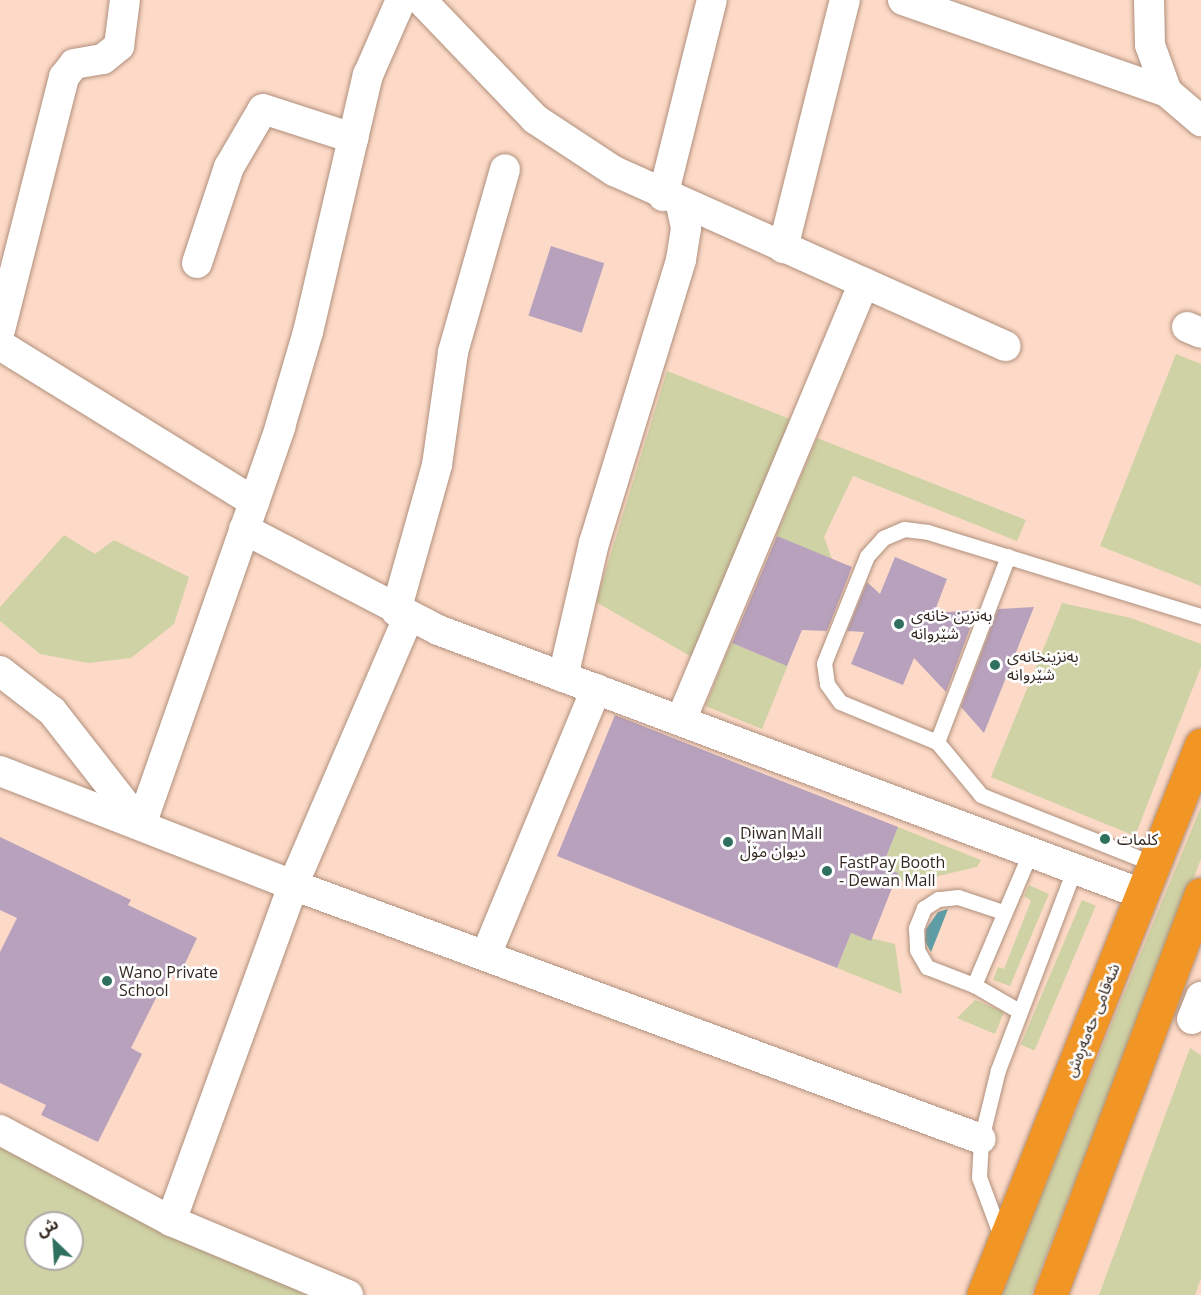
<!DOCTYPE html>
<html>
<head>
<meta charset="utf-8">
<style>
  body { margin:0 }
  #map { position:relative; width:1201px; height:1295px; overflow:hidden; background:#fddac7; font-family:"Open Sans","Noto Sans Arabic",sans-serif }
  div>[style] { position:absolute }
  .green>* { inset:0; background:#ced2a4; transform-origin:0 0 }
  .water>* { inset:0; background:#5e9da6 }
  .building>* { inset:0; background:#b7a1bd; transform-origin:0 0 }
  .roads { filter:drop-shadow(0 0 2px #af8f7c) drop-shadow(0 0 2px #af8f7c) }
  .lane>* { height:15px; margin:-7.5px; padding:0 7.5px; transform-origin:7.5px; border-radius:7.5px; background:#fff }
  .street>* { height:30px; margin:-15px; padding:0 15px; transform-origin:15px; border-radius:15px; background:#fff }
  .highway>* { height:33px; margin:-16.5px; padding:0 16.5px; transform-origin:16.5px; border-radius:16.5px; background:#f19624 }
  .dots>* { width:16px; height:16px; translate:-50% -50%; box-sizing:border-box; border:3px solid #fff; border-radius:50% }
  span { translate:-50% -50%; white-space:nowrap; text-align:center; line-height:1.15; -webkit-text-stroke:5px #fff; paint-order:stroke }
  .poi-label { font-size:16px; color:#352821 }
  .left { translate:0 -50%; text-align:left }
  .street-label { font-size:16px; color:#352821 }
  .north { position:absolute; left:24px; top:1211px; width:60px; height:60px; box-sizing:border-box; background:#fff; border:2px solid #aea9a6; border-radius:50%; rotate:335deg; font-size:16px; font-weight:700; line-height:24px; text-align:center; color:#352821 }
  .north::after { content:''; display:block; margin:auto; width:21px; height:27px; background:#30705e; clip-path:polygon(50% 0,100% 100%,50% 72%,0 100%) }
</style>
</head>
<body>
<div id="map">
  <div class="green">
    <i style="clip-path:polygon(1176px 354px,1201px 364px,1201px 586px,1100px 546px)"></i>
    <i style="clip-path:polygon(667px 371px,790px 419px,692px 657px,596px 602px)"></i>
    <i style="clip-path:polygon(817px 438px,1026px 520px,1017px 541px,853px 476px,824px 537px,832px 559px,776px 536px)"></i>
    <i style="clip-path:polygon(64px 535px,95px 554px,114px 540px,189px 577px,174px 624px,131px 658px,88px 663px,40px 654px,0 621px,0 607px)"></i>
    <i style="clip-path:polygon(1062px 603px,1131px 618px,1201px 644px,1201px 667px,1135px 836px,991px 777px)"></i>
    <i style="left:731px;top:643px;width:61px;height:68px;rotate:22deg"></i>
    <i style="clip-path:polygon(1201px 807px,1201px 859px,1031px 1295px,1000px 1295px)"></i>
    <i style="clip-path:polygon(898px 827px,981px 860px,977px 867px,934px 877px,921px 888px,896px 879px,898px 873px,882px 867px)"></i>
    <i style="clip-path:polygon(1029px 885px,1049px 894px,1010px 986px,993px 980px,998px 967px,1004px 969px,1031px 901px,1024px 896px)"></i>
    <i style="left:1082px;top:900px;width:15px;height:157px;rotate:23deg"></i>
    <i style="clip-path:polygon(851px 933px,895px 944px,902px 994px,837px 968px)"></i>
    <i style="clip-path:polygon(975px 1000px,1004px 1012px,995px 1034px,957px 1018px)"></i>
    <i style="clip-path:polygon(1190px 1048px,1201px 1055px,1201px 1278px,1195px 1295px,1099px 1295px)"></i>
    <i style="clip-path:polygon(evenodd,0 1133px,171px 1221px,305px 1295px,0 1295px,0 1133px,36px 1223px,72px 1223px,72px 1259px,36px 1259px,36px 1223px)"></i>
  </div>
  <div class="water">
    <i style="clip-path:polygon(948px 909px,939px 932px,931px 952px,925px 942px,926px 929px,938px 912px)"></i>
  </div>
  <div class="building">
    <i style="left:551px;top:246px;width:56px;height:73px;rotate:18deg"></i>
    <i style="clip-path:polygon(777px 536px,852px 567px,827px 631px,802px 630px,787px 666px,732px 643px)"></i>
    <i style="clip-path:polygon(895px 557px,947px 579px,934px 613px,977px 610px,946px 692px,914px 658px,903px 685px,851px 664px,864px 632px,847px 631px,867px 582px,880px 594px)"></i>
    <i style="clip-path:polygon(1034px 607px,984px 733px,961px 707px,998px 609px)"></i>
    <i style="clip-path:polygon(615px 715px,898px 827px,882px 867px,898px 873px,871px 941px,851px 933px,837px 968px,557px 856px)"></i>
    <i style="clip-path:polygon(0 837px,131px 900px,128px 905px,197px 938px,182px 970px,167px 976px,131px 1048px,142px 1054px,98px 1142px,41px 1115px,46px 1105px,0 1083px,0 952px,17px 918px,0 910px)"></i>
  </div>
  <div class="roads">
    <div class="lane">
      <i style="left:937px;top:742px;width:199px;rotate:-69.1deg"></i>
      <i style="left:1154px;top:864px;width:186px;rotate:-158.3deg"></i>
      <i style="left:981px;top:795px;width:69px;rotate:-129.7deg"></i>
      <i style="left:937px;top:742px;width:105px;rotate:-157.6deg"></i>
      <i style="left:840px;top:702px;width:22px;rotate:-126deg"></i>
      <i style="left:827px;top:684px;width:21px;rotate:-98deg"></i>
      <i style="left:824px;top:663px;width:115px;rotate:-68.1deg"></i>
      <i style="left:867px;top:556px;width:24px;rotate:-48deg"></i>
      <i style="left:883px;top:538px;width:23px;rotate:-23deg"></i>
      <i style="left:904px;top:529px;width:24px;rotate:7deg"></i>
      <i style="left:928px;top:532px;width:286px;rotate:17.1deg"></i>
      <i style="left:1003px;top:912px;width:47px;rotate:-161.6deg"></i>
      <i style="left:958px;top:897px;width:20px;rotate:174deg"></i>
      <i style="left:938px;top:899px;width:17px;rotate:147deg"></i>
      <i style="left:924px;top:908px;width:22px;rotate:112deg"></i>
      <i style="left:916px;top:928px;width:22px;rotate:87deg"></i>
      <i style="left:917px;top:950px;width:20px;rotate:60deg"></i>
      <i style="left:927px;top:967px;width:50px;rotate:21deg"></i>
      <i style="left:974px;top:985px;width:52px;rotate:30deg"></i>
      <i style="left:974px;top:985px;width:143px;rotate:-67deg"></i>
      <i style="left:1002px;top:1239px;width:66px;rotate:-110.4deg"></i>
      <i style="left:979px;top:1177px;width:38px;rotate:-87deg"></i>
      <i style="left:981px;top:1139px;width:71px;rotate:-76.2deg"></i>
      <i style="left:998px;top:1070px;width:217px;rotate:-69.2deg"></i>
    </div>
    <div class="street">
      <i style="left:421px;top:0;width:165px;rotate:46.2deg"></i>
      <i style="left:535px;top:119px;width:95px;rotate:33.4deg"></i>
      <i style="left:614px;top:171px;width:429px;rotate:24.1deg"></i>
      <i style="left:903px;top:0;width:280px;rotate:19.2deg"></i>
      <i style="left:1149px;top:0;width:45px;rotate:88.7deg"></i>
      <i style="left:1150px;top:45px;width:50px;rotate:70.1deg"></i>
      <i style="left:1167px;top:92px;width:45px;rotate:40.5deg"></i>
      <i style="left:663px;top:196px;width:202px;rotate:-76deg"></i>
      <i style="left:783px;top:248px;width:256px;rotate:-76deg"></i>
      <i style="left:197px;top:263px;width:101px;rotate:-71.6deg"></i>
      <i style="left:229px;top:167px;width:67px;rotate:-59.6deg"></i>
      <i style="left:263px;top:109px;width:95px;rotate:17.9deg"></i>
      <i style="left:1187px;top:327px;width:15px;rotate:23deg"></i>
      <i style="left:0;top:330px;width:261px;rotate:-75.8deg"></i>
      <i style="left:64px;top:77px;width:16px;rotate:-52deg"></i>
      <i style="left:74px;top:64px;width:29px;rotate:-10deg"></i>
      <i style="left:103px;top:59px;width:21px;rotate:-39deg"></i>
      <i style="left:119px;top:46px;width:46px;rotate:-82.6deg"></i>
      <i style="left:0;top:345px;width:299px;rotate:31.7deg"></i>
      <i style="left:244px;top:529px;width:219px;rotate:27.5deg"></i>
      <i style="left:438px;top:630px;width:752px;rotate:20.56deg"></i>
      <i style="left:396px;top:611px;width:152px;rotate:-74.3deg"></i>
      <i style="left:437px;top:465px;width:114px;rotate:-81.9deg"></i>
      <i style="left:453px;top:352px;width:190px;rotate:-74.1deg"></i>
      <i style="left:0;top:671px;width:66px;rotate:37.6deg"></i>
      <i style="left:52px;top:711px;width:145px;rotate:52deg"></i>
      <i style="left:563px;top:677px;width:138px;rotate:-77deg"></i>
      <i style="left:594px;top:543px;width:296px;rotate:-72.9deg"></i>
      <i style="left:681px;top:260px;width:32px;rotate:-81deg"></i>
      <i style="left:686px;top:228px;width:25px;rotate:-102deg"></i>
      <i style="left:681px;top:720px;width:474px;rotate:-67.3deg"></i>
      <i style="left:0;top:771px;width:314px;rotate:21.3deg"></i>
      <i style="left:293px;top:885px;width:733px;rotate:20.26deg"></i>
      <i style="left:141px;top:825px;width:422px;rotate:-70.7deg"></i>
      <i style="left:280px;top:427px;width:99px;rotate:-73.6deg"></i>
      <i style="left:308px;top:332px;width:264px;rotate:-76.9deg"></i>
      <i style="left:368px;top:75px;width:82px;rotate:-66.3deg"></i>
      <i style="left:486px;top:955px;width:288px;rotate:-67.5deg"></i>
      <i style="left:1192px;top:1019px;width:24px;rotate:-68deg"></i>
      <i style="left:0;top:1130px;width:194px;rotate:28deg"></i>
      <i style="left:171px;top:1221px;width:192px;rotate:22.7deg"></i>
      <i style="left:171px;top:1221px;width:357px;rotate:-70deg"></i>
      <i style="left:293px;top:885px;width:291px;rotate:-66.7deg"></i>
    </div>
    <div class="highway">
      <i style="left:983px;top:1295px;width:592px;rotate:-68.38deg"></i>
      <i style="left:1050px;top:1295px;width:428px;rotate:-69.4deg"></i>
    </div>
  </div>
  <div class="dots">
    <i style="left:899px;top:624px;background:#30705e"></i>
    <i style="left:995px;top:665px;background:#30705e"></i>
    <i style="left:1105px;top:839px;background:#30705e"></i>
    <i style="left:728px;top:842px;background:#30705e"></i>
    <i style="left:827px;top:871px;background:#30705e"></i>
    <i style="left:107px;top:981px;background:#30705e"></i>
  </div>
  <div class="poi-label">
    <span class="left" style="left:911px;top:624px">بەنزین خانەی<br>شێروانە</span>
    <span class="left" style="left:1007px;top:665px">بەنزینخانەی<br>شێروانە</span>
    <span class="left" style="left:740px;top:842px">Diwan Mall<br>دیوان مۆڵ</span>
    <span class="left" style="left:1117px;top:839px">كلمات</span>
    <span class="left" style="left:839px;top:871px">FastPay Booth<br>- Dewan Mall</span>
    <span class="left" style="left:119px;top:981px">Wano Private<br>School</span>
  </div>
  <div class="street-label">
    <span style="left:1092px;top:1020px;rotate:-68deg">شەقامی حەمەڕەش</span>
  </div>
  <div class="north">ش</div>
</div>
</body>
</html>
